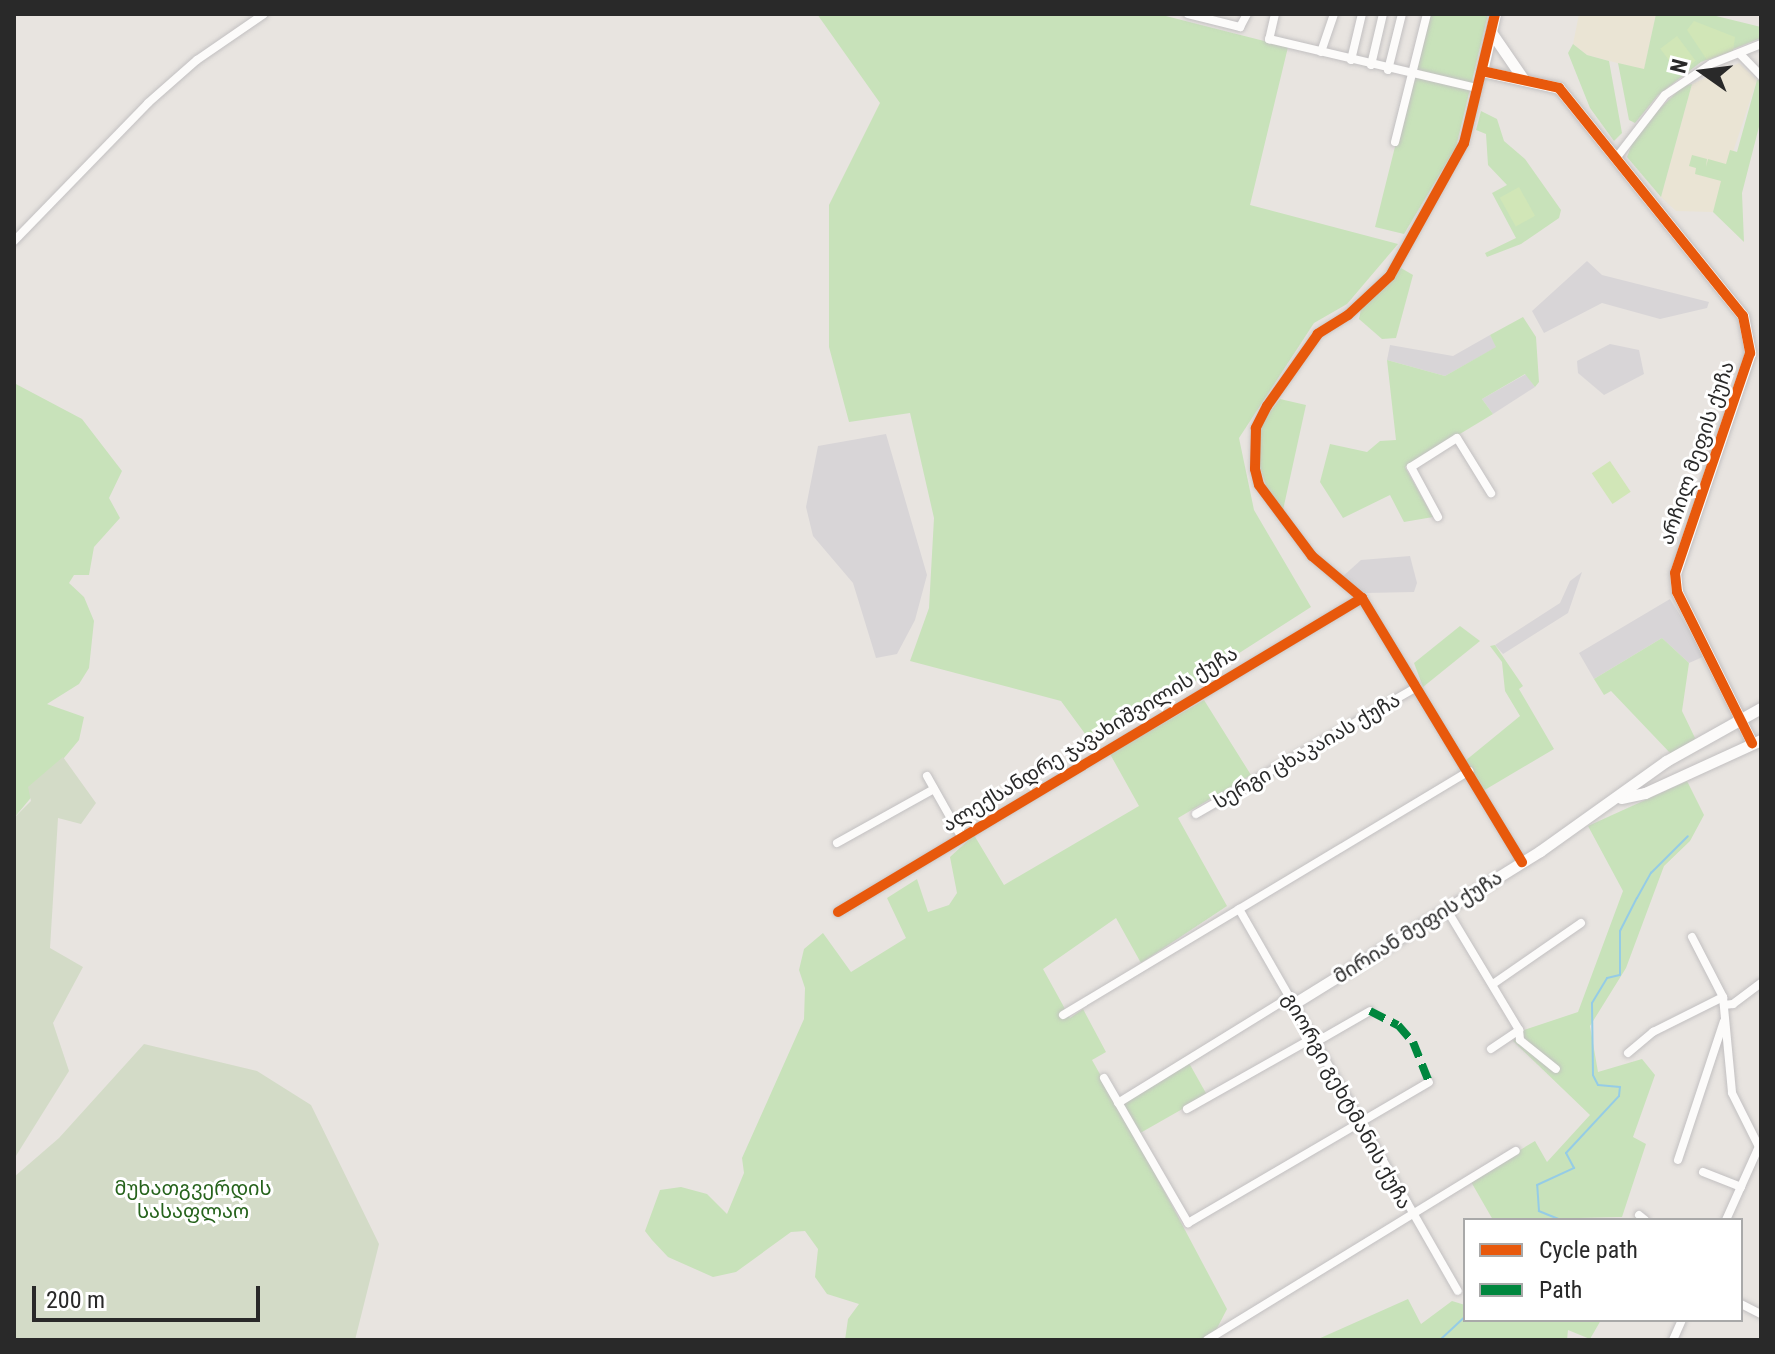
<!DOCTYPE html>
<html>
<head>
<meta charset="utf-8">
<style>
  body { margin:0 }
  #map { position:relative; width:1775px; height:1354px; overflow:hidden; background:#e8e4e0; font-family:"Roboto Condensed","Noto Sans Georgian",sans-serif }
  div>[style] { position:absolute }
  .industrial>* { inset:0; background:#d8d5d7 }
  .education>* { inset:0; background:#eae4d4 }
  .green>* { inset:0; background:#c8e2ba }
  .cemetery>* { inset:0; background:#d3dbc7 }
  .pitch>* { inset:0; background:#d1e6b7; transform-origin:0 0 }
  .stream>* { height:2px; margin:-1px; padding:0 1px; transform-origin:1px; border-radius:1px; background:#95cce6 }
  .roads { filter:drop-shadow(0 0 2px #c2c0c1) drop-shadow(0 0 2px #c2c0c1) }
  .street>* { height:8px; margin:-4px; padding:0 4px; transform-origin:4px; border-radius:4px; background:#fcfbfa }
  .secondary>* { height:11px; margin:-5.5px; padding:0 5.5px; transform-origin:5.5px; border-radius:5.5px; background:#fcfbfa }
  .quiet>* { height:8px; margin-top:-4px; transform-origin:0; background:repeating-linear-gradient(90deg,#00873e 0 16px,transparent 0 24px) }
  .cycleway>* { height:10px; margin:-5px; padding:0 5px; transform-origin:5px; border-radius:5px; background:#e8590c }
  span { translate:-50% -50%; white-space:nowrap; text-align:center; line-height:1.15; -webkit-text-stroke:6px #fff; paint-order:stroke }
  .street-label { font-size:20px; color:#292929 }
  .park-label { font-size:20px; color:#26631c }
  .frame { position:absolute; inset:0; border:16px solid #292929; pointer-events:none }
  .legend { position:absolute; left:1463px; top:1218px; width:280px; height:104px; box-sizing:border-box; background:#fff; border:2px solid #a9a9a9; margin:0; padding:10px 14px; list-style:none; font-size:24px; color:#292929 }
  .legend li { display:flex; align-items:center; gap:16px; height:40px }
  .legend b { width:40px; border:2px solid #a9a9a9 }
  .north { position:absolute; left:1663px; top:32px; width:80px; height:80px; -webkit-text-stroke:6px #fff; paint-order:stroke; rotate:284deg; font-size:22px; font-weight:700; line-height:32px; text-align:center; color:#292929 }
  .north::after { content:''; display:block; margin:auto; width:28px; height:36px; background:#292929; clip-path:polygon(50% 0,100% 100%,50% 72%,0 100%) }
  .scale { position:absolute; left:32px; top:1286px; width:228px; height:36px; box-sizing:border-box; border:4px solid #292929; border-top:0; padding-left:10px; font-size:24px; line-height:28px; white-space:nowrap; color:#292929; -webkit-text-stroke:6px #fff; paint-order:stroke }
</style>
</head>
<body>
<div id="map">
  <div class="industrial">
    <i style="clip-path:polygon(1587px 261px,1602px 275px,1709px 302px,1707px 308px,1660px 319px,1602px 303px,1544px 333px,1532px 311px)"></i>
    <i style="clip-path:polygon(1490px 335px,1497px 347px,1445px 376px,1387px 360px,1390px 345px,1453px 356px)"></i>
    <i style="clip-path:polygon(1610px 344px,1639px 350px,1644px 374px,1604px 395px,1578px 373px,1577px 361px)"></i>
    <i style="clip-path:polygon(1526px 374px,1535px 387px,1493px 414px,1482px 399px)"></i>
    <i style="clip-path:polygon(886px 434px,927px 575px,915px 620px,897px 654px,876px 658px,853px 583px,813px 536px,806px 507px,818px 446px)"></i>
    <i style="clip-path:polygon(1410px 556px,1417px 583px,1414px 592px,1365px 593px,1341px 578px,1361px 560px)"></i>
    <i style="clip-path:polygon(1582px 572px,1568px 613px,1503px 654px,1495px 645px,1560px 603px,1570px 581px)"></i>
    <i style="clip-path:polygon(1670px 599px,1705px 656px,1689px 663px,1662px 638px,1594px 679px,1579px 653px)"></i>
  </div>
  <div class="education">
    <i style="clip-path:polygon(1579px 14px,1656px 14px,1644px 70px,1587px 55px,1573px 44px)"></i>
    <i style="clip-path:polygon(1739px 63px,1757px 80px,1713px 212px,1676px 211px,1661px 197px,1692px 84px)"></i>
  </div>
  <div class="green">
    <i style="clip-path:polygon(817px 14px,1158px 14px,1288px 47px,1250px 205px,1398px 244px,1347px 304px,1314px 323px,1239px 438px,1254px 510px,1311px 607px,1094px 746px,1061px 701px,910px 661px,929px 608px,934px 518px,910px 413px,849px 422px,829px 347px,829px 205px,880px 103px)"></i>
    <i style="clip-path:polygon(1428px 14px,1488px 14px,1456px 147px,1404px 234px,1375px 227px)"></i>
    <i style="clip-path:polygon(1656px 14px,1708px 14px,1761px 27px,1761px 38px,1701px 62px,1658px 95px,1635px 123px,1629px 120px,1618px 63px,1644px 69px)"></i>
    <i style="clip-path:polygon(1573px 44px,1587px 55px,1609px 61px,1622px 133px,1614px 141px,1590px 108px,1568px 53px)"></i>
    <i style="clip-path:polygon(1757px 80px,1761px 80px,1761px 119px,1742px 193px,1744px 242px,1713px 212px,1721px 181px,1695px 174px,1696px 168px,1689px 166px,1692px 155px,1707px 159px,1706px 167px,1708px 159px,1726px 164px,1730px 150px,1737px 152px)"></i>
    <i style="clip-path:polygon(1692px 84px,1661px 197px,1627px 157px,1637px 131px,1683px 86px)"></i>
    <i style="clip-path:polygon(1481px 111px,1497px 119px,1504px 141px,1525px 159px,1561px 210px,1559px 218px,1521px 244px,1487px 257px,1485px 253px,1516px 238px,1492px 193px,1507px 185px,1488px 165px,1486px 134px,1476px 130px)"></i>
    <i style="clip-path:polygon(1401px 268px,1413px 275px,1396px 338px,1382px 339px,1359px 319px,1361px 309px)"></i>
    <i style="clip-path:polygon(1523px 317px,1536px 337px,1539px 382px,1535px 387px,1525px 374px,1482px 399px,1493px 414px,1405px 467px,1433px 517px,1404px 522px,1390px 495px,1343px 518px,1320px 482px,1330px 444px,1367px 452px,1380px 441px,1396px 440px,1387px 360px,1445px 376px,1496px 347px,1490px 335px)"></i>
    <i style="clip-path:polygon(14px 383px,82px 419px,122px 471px,109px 498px,120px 518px,94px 547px,89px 575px,74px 575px,69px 583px,84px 597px,94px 621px,89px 668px,79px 684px,47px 704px,84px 717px,79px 740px,14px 818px)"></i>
    <i style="clip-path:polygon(1280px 399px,1306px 405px,1283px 510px,1267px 489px,1259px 464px,1261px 423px)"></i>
    <i style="clip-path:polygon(1460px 626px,1480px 641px,1423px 687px,1414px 663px)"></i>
    <i style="clip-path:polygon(1662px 638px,1689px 663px,1682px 711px,1696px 740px,1672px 755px,1611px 691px,1604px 695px,1594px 679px)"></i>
    <i style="clip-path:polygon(1495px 645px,1523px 686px,1519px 689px,1554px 749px,1483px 791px,1465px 761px,1520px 716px,1505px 691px,1502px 662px,1490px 646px)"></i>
    <i style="clip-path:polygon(1204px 700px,1251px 775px,1178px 818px,1227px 906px,1141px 963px,1116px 918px,1043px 969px,1070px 1018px,1083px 1009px,1106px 1052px,1092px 1060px,1115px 1101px,1189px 1063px,1207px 1095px,1135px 1136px,1227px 1309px,1211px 1340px,845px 1340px,848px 1319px,859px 1304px,827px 1294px,815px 1277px,818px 1249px,805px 1231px,791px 1232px,736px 1272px,713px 1277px,668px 1257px,652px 1240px,645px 1231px,660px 1190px,681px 1187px,707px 1194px,727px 1214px,744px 1173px,742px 1158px,804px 1019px,805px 988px,799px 970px,804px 949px,823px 933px,851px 972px,906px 938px,887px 898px,917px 879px,928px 912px,949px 905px,957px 893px,950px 857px,974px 835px,1004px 885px,1139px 806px,1110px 754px)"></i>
    <i style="clip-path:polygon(1687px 781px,1704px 815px,1690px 841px,1664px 866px,1626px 968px,1590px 1026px,1598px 1072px,1642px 1059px,1655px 1075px,1633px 1137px,1646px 1144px,1622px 1217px,1493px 1220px,1470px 1180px,1535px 1141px,1547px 1162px,1590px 1115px,1513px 1041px,1524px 1030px,1578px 1012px,1623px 891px,1588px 826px)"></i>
    <i style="clip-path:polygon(1408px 1299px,1421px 1324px,1452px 1301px,1465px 1305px,1465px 1320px,1601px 1320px,1590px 1339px,1568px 1330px,1567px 1340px,1316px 1340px)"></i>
  </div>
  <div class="cemetery">
    <i style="clip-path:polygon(63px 757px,96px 803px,81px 824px,58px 818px,50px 948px,83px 967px,53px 1023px,69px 1071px,14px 1159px,14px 818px,31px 801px,28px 787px)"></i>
    <i style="clip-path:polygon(144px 1044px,257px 1071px,311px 1105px,379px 1244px,355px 1340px,14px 1340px,14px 1177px,59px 1138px)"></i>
  </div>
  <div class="pitch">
    <i style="clip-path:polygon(1694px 21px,1735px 37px,1733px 51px,1707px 60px,1687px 30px)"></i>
    <i style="left:1677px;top:36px;width:31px;height:21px;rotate:53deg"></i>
    <i style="left:1519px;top:187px;width:33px;height:22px;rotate:61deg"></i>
    <i style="left:1610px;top:461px;width:37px;height:22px;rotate:56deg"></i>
  </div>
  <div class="stream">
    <i style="left:1561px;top:1220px;width:24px;rotate:-158deg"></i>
    <i style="left:1539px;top:1211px;width:26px;rotate:-94deg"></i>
    <i style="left:1537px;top:1185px;width:41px;rotate:-24.7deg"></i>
    <i style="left:1574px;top:1168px;width:17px;rotate:-118deg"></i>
    <i style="left:1566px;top:1153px;width:78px;rotate:-47.1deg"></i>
    <i style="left:1619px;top:1096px;width:9px;rotate:-84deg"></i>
    <i style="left:1620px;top:1087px;width:22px;rotate:-175deg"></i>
    <i style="left:1598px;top:1085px;width:11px;rotate:-117deg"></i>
    <i style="left:1593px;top:1075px;width:72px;rotate:-90.8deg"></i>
    <i style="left:1592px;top:1003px;width:29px;rotate:-59deg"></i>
    <i style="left:1607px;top:978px;width:13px;rotate:-13deg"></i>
    <i style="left:1620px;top:975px;width:44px;rotate:-90deg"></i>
    <i style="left:1620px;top:931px;width:37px;rotate:-63deg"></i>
    <i style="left:1637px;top:898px;width:29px;rotate:-61deg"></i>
    <i style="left:1651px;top:873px;width:52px;rotate:-45deg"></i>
    <i style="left:1440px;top:1340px;width:34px;rotate:-43deg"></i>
  </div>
  <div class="roads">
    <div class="street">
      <i style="left:1188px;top:14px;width:54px;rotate:14deg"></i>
      <i style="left:1240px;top:27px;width:15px;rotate:-62deg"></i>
      <i style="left:1275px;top:14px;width:26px;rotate:103deg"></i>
      <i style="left:1269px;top:39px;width:214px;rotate:13.3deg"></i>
      <i style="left:1321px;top:52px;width:40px;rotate:-71.1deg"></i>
      <i style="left:1741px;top:55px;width:29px;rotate:46deg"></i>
      <i style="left:1351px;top:60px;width:47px;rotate:-76.6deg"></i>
      <i style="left:1371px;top:65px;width:52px;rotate:-76.8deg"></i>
      <i style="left:1388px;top:70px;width:58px;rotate:-76deg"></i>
      <i style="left:1482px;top:71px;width:74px;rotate:104deg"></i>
      <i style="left:1464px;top:143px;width:152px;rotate:119.1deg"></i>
      <i style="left:1390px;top:276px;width:57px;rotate:137.1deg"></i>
      <i style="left:1348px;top:315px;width:36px;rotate:148deg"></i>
      <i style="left:1318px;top:334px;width:88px;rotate:125.3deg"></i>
      <i style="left:1267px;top:406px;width:25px;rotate:117deg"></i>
      <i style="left:1256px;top:428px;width:41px;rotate:91.4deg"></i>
      <i style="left:1255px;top:469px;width:16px;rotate:76deg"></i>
      <i style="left:1259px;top:485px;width:89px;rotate:53.3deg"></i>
      <i style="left:1312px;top:556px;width:65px;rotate:40deg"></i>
      <i style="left:1362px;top:598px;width:309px;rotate:58.8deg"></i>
      <i style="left:1395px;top:142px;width:132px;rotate:-76deg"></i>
      <i style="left:1617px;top:157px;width:78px;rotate:-52.3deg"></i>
      <i style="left:1665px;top:95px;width:55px;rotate:-34deg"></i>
      <i style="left:1711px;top:64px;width:54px;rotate:-21.8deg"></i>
      <i style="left:14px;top:241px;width:192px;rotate:-45.8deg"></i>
      <i style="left:148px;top:103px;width:65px;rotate:-41.3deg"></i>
      <i style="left:197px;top:60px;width:81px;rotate:-34.5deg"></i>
      <i style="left:1438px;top:517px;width:57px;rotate:-118.4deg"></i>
      <i style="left:1411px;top:467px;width:54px;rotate:-32.2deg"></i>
      <i style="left:1457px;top:438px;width:65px;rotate:58.3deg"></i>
      <i style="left:927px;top:776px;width:71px;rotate:60.6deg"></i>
      <i style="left:1196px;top:814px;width:255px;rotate:-29.9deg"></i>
      <i style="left:837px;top:843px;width:111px;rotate:-29.1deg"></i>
      <i style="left:1239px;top:909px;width:440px;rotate:60.2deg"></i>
      <i style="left:1447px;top:910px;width:140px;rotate:59deg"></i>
      <i style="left:1519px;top:1030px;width:10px;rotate:84deg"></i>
      <i style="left:1520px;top:1040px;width:46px;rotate:38.9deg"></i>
      <i style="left:838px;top:912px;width:611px;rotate:-30.93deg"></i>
      <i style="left:1692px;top:937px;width:68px;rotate:62.7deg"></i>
      <i style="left:1723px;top:997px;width:96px;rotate:84.6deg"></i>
      <i style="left:1732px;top:1093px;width:60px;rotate:63.4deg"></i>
      <i style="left:1493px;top:984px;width:107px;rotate:-34.7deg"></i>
      <i style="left:1724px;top:1005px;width:9px;rotate:-6deg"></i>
      <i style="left:1733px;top:1004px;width:35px;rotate:-37deg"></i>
      <i style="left:1063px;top:1015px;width:474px;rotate:-31deg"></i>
      <i style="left:1316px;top:1042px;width:62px;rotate:-29.9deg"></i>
      <i style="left:1491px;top:1049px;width:34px;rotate:-34deg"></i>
      <i style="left:1628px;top:1053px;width:33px;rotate:-40deg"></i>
      <i style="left:1653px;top:1032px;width:78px;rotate:-26.6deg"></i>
      <i style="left:1104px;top:1078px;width:168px;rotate:59.9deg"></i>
      <i style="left:1188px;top:1223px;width:279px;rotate:-30.3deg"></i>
      <i style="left:1118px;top:1103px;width:203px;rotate:-31.7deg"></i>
      <i style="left:1187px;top:1109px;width:145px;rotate:-29.4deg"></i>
      <i style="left:1678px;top:1160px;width:146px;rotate:-71.7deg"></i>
      <i style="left:1703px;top:1172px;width:41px;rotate:21.5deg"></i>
      <i style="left:1639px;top:1215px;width:8px;rotate:40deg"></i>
      <i style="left:1726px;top:1220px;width:85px;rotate:-65.8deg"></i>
      <i style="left:1741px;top:1304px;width:22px;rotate:27deg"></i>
      <i style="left:1207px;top:1340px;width:362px;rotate:-31.5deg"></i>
      <i style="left:1673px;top:1340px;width:22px;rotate:-66deg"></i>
    </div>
    <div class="secondary">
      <i style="left:1495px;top:14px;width:58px;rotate:102.8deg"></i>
      <i style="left:1482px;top:71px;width:79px;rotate:12.4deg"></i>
      <i style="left:1559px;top:88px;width:293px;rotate:51.1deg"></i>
      <i style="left:1743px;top:316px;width:38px;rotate:79deg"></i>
      <i style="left:1750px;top:353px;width:232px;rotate:108.8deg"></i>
      <i style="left:1675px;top:573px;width:19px;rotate:84deg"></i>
      <i style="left:1677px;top:592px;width:169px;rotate:63.6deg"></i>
      <i style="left:1491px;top:32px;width:58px;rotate:55.5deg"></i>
      <i style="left:1621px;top:798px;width:25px;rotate:-12deg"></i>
      <i style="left:1645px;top:793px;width:128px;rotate:-24.6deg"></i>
      <i style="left:1295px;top:1003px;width:288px;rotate:-31.8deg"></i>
      <i style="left:1540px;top:851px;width:155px;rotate:-35.5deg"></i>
      <i style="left:1666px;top:761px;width:109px;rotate:-29.2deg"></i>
    </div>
  </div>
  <div class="quiet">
    <i style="left:1370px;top:1011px;width:31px;rotate:27deg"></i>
    <i style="left:1398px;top:1025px;width:23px;rotate:49deg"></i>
    <i style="left:1413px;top:1042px;width:43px;rotate:68.2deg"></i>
  </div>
  <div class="cycleway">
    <i style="left:1495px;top:14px;width:133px;rotate:103.5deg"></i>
    <i style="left:1464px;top:143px;width:152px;rotate:119.1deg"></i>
    <i style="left:1390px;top:276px;width:57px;rotate:137.1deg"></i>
    <i style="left:1348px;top:315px;width:36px;rotate:148deg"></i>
    <i style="left:1318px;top:334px;width:88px;rotate:125.3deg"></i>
    <i style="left:1267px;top:406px;width:25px;rotate:117deg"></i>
    <i style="left:1256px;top:428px;width:41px;rotate:91.4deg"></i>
    <i style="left:1255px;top:469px;width:16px;rotate:76deg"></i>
    <i style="left:1259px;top:485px;width:89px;rotate:53.3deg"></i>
    <i style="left:1312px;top:556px;width:65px;rotate:40deg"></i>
    <i style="left:1362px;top:598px;width:309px;rotate:58.8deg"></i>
    <i style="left:1482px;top:71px;width:79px;rotate:12.4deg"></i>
    <i style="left:1559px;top:88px;width:293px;rotate:51.1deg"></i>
    <i style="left:1743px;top:316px;width:38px;rotate:79deg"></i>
    <i style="left:1750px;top:353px;width:232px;rotate:108.8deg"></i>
    <i style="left:1675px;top:573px;width:19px;rotate:84deg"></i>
    <i style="left:1677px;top:592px;width:169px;rotate:63.6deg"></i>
    <i style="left:838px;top:912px;width:611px;rotate:-30.93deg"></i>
  </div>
  <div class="street-label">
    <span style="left:1697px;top:453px;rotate:-71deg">არჩილ მეფის ქუჩა</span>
    <span style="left:1090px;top:739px;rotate:-31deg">ალექსანდრე ჯავახიშვილის ქუჩა</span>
    <span style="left:1307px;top:751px;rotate:-30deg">სერგი ცხაკაიას ქუჩა</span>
    <span style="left:1418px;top:927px;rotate:-32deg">მირიან მეფის ქუჩა</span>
    <span style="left:1347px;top:1101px;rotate:61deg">გიორგი გეხტმანის ქუჩა</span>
  </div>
  <div class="park-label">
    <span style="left:193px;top:1200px">მუხათგვერდის<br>სასაფლაო</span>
  </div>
  <div class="frame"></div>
  <ul class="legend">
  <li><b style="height:10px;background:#e8590c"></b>Cycle path</li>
  <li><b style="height:10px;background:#00873e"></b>Path</li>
  </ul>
  <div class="north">N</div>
  <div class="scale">200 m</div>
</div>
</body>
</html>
